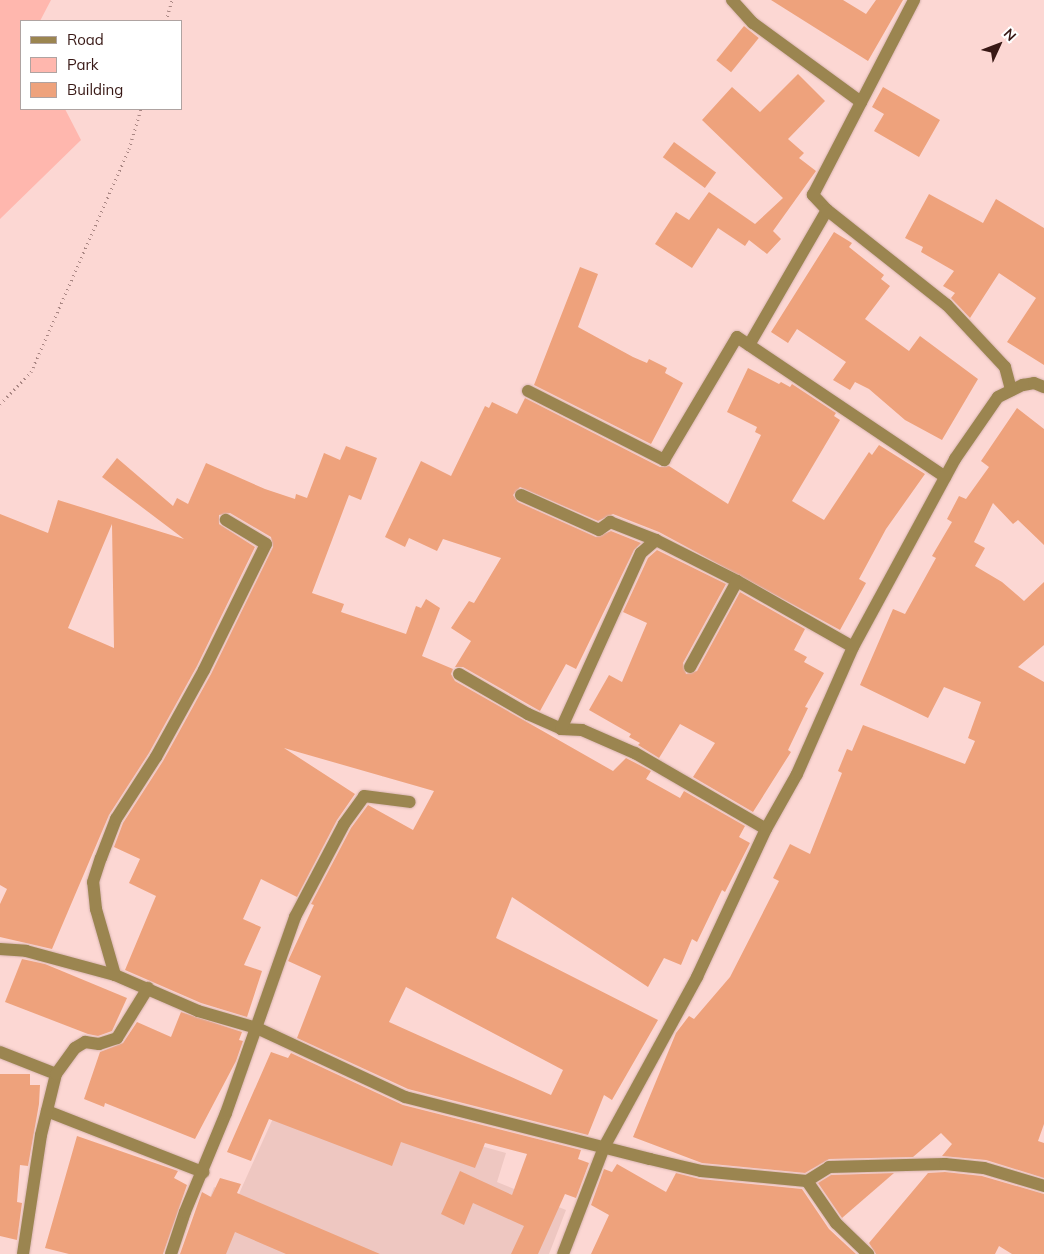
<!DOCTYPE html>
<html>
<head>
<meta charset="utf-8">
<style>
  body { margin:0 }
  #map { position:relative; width:1044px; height:1254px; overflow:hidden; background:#fcd7d3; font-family:Mulish,sans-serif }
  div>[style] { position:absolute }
  .built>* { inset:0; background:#eec7c1 }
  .green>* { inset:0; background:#ffb7ae }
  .building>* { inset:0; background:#eea27c; transform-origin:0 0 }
  .path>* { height:3px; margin-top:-1.5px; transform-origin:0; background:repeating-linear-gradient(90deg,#a98683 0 1px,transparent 0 5px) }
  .roads { filter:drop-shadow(0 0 1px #d9b5b1) drop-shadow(0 0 1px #d9b5b1) }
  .minor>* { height:12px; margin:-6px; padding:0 6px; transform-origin:6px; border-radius:6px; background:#9b8550 }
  span { translate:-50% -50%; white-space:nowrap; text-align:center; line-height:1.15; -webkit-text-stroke:5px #fff; paint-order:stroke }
  .legend { position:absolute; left:20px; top:20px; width:162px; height:90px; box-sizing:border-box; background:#fff; border:1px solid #afa3a1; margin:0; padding:6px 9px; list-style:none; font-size:15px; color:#381815 }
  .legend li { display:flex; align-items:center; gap:10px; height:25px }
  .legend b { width:25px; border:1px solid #afa3a1 }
  .north { position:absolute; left:974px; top:20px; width:50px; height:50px; -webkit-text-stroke:4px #fff; paint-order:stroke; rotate:47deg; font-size:14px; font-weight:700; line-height:20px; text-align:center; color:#381815 }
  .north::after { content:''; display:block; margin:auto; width:18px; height:22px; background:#381815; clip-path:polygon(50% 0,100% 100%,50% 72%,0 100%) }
</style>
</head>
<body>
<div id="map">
  <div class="built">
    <i style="clip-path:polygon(289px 1083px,420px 1129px,506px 1153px,497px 1182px,566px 1210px,549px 1254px,188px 1254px,214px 1187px,238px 1196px)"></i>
  </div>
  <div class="green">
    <i style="clip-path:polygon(0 0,51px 0,40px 21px,21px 21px,21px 109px,65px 109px,81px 140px,0 219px)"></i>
  </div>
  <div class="building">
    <i style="clip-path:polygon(771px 0,843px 0,866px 14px,876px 0,903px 0,868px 61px)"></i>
    <i style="left:744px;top:26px;width:19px;height:44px;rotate:39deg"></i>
    <i style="clip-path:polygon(798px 74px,825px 101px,788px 139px,804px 153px,799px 158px,816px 171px,773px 231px,781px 239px,767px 254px,749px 240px,745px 246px,718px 228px,692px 268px,655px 244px,676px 212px,689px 220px,709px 192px,755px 224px,783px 198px,702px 120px,732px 87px,760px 112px)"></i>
    <i style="clip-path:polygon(883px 87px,940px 120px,919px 157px,874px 131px,884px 114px,872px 107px)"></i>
    <i style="left:674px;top:142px;width:52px;height:19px;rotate:36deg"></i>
    <i style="clip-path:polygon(929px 194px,983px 223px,996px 199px,1044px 228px,1044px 365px,1007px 342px,1036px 298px,999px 273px,970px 318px,951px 298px,955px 293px,943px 286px,954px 271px,921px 252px,923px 247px,905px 238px)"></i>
    <i style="clip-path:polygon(834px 232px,852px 243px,849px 247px,884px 275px,881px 279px,890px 286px,865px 319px,909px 351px,920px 336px,978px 379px,942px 440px,905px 420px,869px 389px,855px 382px,850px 390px,833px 380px,846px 362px,797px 329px,788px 343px,771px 332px)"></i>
    <i style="clip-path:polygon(580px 267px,598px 274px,578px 327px,633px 357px,647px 363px,649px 359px,667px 368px,665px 373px,683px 383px,651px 444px,534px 385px)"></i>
    <i style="clip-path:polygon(748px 368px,779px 384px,781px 382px,790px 387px,792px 384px,836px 413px,834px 416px,840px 420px,792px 501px,824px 520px,869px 452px,872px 455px,879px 445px,925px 474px,886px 529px,859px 579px,866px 583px,840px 630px,659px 532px,613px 514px,598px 521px,520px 487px,513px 495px,518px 502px,596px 537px,611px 531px,641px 543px,634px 550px,576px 669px,566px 664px,540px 711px,463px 667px,455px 667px,471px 641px,451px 628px,469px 601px,474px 603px,501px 558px,443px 539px,437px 551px,409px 538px,405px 547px,385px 537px,421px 461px,451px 476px,485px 406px,489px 408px,492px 402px,517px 414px,525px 398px,660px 467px,669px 466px,728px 504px,761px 435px,755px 432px,757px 427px,727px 412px)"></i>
    <i style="clip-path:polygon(1017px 408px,1044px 429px,1044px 545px,1018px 520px,1013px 524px,993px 503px,974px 542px,985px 548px,975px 566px,1002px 582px,1024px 601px,1044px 582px,1044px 645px,1018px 667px,1044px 682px,1044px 1124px,1038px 1141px,1044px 1143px,1044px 1178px,986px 1160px,942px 1156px,952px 1144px,941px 1133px,913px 1157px,829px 1159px,805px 1173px,702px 1163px,633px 1137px,676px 1033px,689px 1016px,694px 1019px,730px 977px,779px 881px,773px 878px,790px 844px,810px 854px,842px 773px,838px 771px,847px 749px,852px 751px,863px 725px,965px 764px,975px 741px,968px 738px,981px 702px,944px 687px,928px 718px,860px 685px,893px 609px,905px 614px,936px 558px,932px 556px,952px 522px,947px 519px,959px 496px,966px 499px,989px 467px,981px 461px)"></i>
    <i style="clip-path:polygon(evenodd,346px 446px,377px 458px,361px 500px,349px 495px,312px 593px,344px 604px,341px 612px,406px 634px,416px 606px,421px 608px,426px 599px,440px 608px,422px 656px,453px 669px,451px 674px,455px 681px,613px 771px,626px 758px,651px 771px,646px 779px,680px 798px,684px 791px,745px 826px,739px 837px,750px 843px,725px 892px,722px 890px,697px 942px,692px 939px,681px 965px,664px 958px,648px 987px,512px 897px,496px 938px,658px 1020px,612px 1100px,604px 1095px,588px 1135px,408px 1089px,297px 1038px,321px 976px,288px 961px,314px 905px,311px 904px,351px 828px,368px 805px,413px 830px,434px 791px,284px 748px,355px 794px,337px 820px,297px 897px,261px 879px,243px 919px,261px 927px,244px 965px,262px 971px,247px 1017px,201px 1003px,125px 970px,156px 896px,129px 883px,140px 859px,114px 847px,123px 823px,163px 761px,211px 674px,273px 547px,271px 537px,230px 513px,219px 515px,219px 524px,255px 547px,197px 666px,149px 753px,109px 815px,52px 949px,0 937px,0 904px,7px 889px,0 885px,0 514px,48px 533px,58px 500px,184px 539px,102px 477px,117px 458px,173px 506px,177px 498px,188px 504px,206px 463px,265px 489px,295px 499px,296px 494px,307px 498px,324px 453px,340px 460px,346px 446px,112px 524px,114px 648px,68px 628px,112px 524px,346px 446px,406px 987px,563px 1070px,551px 1095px,389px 1022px,406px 987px)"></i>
    <i style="clip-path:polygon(657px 550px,726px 584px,683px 663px,686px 674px,697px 671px,740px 592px,805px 629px,794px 650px,807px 657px,804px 662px,824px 673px,805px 707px,808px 708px,788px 750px,791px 752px,753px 812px,693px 777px,715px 743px,680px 724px,659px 758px,638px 745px,640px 743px,629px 737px,631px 734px,589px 710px,609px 675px,622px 682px,647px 623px,623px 612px,648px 558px)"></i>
    <i style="clip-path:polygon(22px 959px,45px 964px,127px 998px,112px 1031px,98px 1036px,88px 1034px,5px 1002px)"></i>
    <i style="clip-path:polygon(181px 1012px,242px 1032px,239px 1040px,243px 1041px,236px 1061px,195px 1139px,105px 1103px,104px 1107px,84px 1099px,100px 1052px,123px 1043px,137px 1022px,171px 1037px)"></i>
    <i style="clip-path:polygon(271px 1052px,288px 1058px,291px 1053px,403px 1105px,581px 1150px,578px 1159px,589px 1163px,576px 1198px,565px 1194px,538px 1254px,511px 1254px,524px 1226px,473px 1203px,464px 1225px,441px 1214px,460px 1171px,512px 1195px,527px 1154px,485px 1143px,475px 1168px,401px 1142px,392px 1166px,269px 1119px,251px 1161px,227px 1152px)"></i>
    <i style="clip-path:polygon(0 1074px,30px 1074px,30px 1085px,40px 1085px,39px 1104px,28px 1166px,20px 1165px,17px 1202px,22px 1203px,17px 1240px,0 1236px)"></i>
    <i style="clip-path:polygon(77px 1136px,178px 1171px,174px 1178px,187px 1185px,163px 1254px,69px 1254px,45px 1248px)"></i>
    <i style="clip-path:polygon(617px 1164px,666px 1192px,676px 1173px,700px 1179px,802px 1189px,829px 1229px,856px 1254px,591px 1254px,609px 1215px,591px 1205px,604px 1169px,612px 1172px)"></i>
    <i style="clip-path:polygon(945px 1172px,982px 1176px,1044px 1194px,1044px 1254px,1012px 1254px,999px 1246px,995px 1254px,876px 1254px,869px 1243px,928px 1173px)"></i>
    <i style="clip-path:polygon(894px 1173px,842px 1218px,818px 1183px,831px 1175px)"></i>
    <i style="clip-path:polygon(220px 1178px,241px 1184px,237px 1193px,380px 1254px,286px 1254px,235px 1232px,226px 1254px,180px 1254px,202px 1192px,211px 1197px)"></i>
  </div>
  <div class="path">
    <i style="left:166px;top:21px;width:22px;rotate:-74deg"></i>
    <i style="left:0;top:404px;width:45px;rotate:-45.9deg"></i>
    <i style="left:31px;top:372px;width:244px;rotate:-66.3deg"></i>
    <i style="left:129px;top:149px;width:42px;rotate:-73.3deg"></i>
  </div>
  <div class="roads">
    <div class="minor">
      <i style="left:732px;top:0;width:31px;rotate:48deg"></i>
      <i style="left:753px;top:23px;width:134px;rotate:36.2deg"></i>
      <i style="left:827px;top:210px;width:21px;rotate:-133deg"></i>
      <i style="left:813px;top:195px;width:220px;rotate:-62.6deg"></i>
      <i style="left:749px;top:345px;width:156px;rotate:-60deg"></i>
      <i style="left:827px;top:210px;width:153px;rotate:38.4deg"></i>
      <i style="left:947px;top:305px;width:85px;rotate:46.9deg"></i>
      <i style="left:1005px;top:367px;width:24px;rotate:75deg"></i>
      <i style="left:528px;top:391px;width:153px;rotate:26.9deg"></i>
      <i style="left:664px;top:460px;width:143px;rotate:-59.3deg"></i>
      <i style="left:737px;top:337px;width:251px;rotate:33.9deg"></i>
      <i style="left:521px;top:495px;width:85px;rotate:24.2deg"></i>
      <i style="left:599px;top:530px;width:14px;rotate:-36deg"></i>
      <i style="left:610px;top:522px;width:49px;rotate:21.4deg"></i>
      <i style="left:656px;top:540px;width:91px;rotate:26.8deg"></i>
      <i style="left:737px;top:581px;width:133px;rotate:29.6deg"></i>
      <i style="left:690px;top:667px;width:98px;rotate:-61.3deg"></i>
      <i style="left:459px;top:674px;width:80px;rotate:30.1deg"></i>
      <i style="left:528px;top:714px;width:36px;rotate:24deg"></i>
      <i style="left:561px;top:729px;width:21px;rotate:3deg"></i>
      <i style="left:582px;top:730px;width:58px;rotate:23.5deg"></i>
      <i style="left:635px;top:753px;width:151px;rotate:30.1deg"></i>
      <i style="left:561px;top:729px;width:193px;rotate:-65.6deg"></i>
      <i style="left:641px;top:553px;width:20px;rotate:-41deg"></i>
      <i style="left:0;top:949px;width:26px;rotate:4deg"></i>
      <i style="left:26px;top:951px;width:92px;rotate:15.1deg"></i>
      <i style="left:115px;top:975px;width:90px;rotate:23.4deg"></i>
      <i style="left:198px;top:1011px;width:61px;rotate:16.1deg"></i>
      <i style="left:257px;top:1028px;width:163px;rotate:25deg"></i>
      <i style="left:405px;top:1097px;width:253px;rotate:14.2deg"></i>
      <i style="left:650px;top:1159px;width:52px;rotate:13.2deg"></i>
      <i style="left:701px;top:1171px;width:106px;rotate:5.4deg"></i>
      <i style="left:807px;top:1181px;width:26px;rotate:-32deg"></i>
      <i style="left:829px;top:1167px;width:116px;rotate:-1.5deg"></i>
      <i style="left:945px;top:1164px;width:39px;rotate:6deg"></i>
      <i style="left:984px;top:1168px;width:63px;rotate:16.7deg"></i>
      <i style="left:115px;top:975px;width:69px;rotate:-106.1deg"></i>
      <i style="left:96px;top:909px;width:27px;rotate:-96deg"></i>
      <i style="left:93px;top:882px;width:25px;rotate:-72deg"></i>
      <i style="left:101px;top:858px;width:42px;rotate:-69deg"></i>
      <i style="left:116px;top:819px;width:74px;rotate:-57.2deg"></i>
      <i style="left:156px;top:757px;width:99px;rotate:-61.1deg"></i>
      <i style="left:204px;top:670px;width:140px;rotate:-63.8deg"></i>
      <i style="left:266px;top:544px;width:47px;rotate:-149deg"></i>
      <i style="left:0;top:1052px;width:60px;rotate:21.4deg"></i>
      <i style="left:47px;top:1111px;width:168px;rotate:21.4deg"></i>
      <i style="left:807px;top:1181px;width:51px;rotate:55.4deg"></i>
      <i style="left:836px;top:1223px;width:45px;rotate:44.1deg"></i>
      <i style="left:23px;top:1254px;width:120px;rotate:-81.4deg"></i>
      <i style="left:41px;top:1135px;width:63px;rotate:-76.2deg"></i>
      <i style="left:56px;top:1074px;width:32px;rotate:-54deg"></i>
      <i style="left:75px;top:1048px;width:12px;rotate:-31deg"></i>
      <i style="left:85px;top:1042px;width:14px;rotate:8deg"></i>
      <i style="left:99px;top:1044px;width:19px;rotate:-18deg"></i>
      <i style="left:117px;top:1038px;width:59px;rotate:-58.2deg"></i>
      <i style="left:171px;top:1254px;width:44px;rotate:-71.6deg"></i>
      <i style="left:185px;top:1212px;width:107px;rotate:-67.5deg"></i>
      <i style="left:226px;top:1113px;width:208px;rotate:-70.6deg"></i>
      <i style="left:295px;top:917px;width:105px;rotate:-62.2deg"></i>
      <i style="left:344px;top:824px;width:34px;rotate:-54deg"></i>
      <i style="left:364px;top:796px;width:46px;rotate:7.4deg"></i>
      <i style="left:563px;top:1254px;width:115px;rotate:-69deg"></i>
      <i style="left:604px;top:1147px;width:194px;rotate:-61.3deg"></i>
      <i style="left:697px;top:977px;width:163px;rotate:-65deg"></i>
      <i style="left:766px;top:829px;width:63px;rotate:-60.6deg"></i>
      <i style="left:797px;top:774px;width:139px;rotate:-66.2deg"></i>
      <i style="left:853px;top:647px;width:214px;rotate:-61.5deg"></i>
      <i style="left:955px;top:459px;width:75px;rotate:-55.3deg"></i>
      <i style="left:998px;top:397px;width:28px;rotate:-26deg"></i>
      <i style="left:1023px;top:385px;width:11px;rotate:-10deg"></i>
      <i style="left:1034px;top:383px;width:11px;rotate:22deg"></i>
    </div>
  </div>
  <ul class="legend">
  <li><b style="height:6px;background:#9b8550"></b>Road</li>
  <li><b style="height:14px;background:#ffb7ae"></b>Park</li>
  <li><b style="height:14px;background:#eea27c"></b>Building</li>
  </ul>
  <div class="north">N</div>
</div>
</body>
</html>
